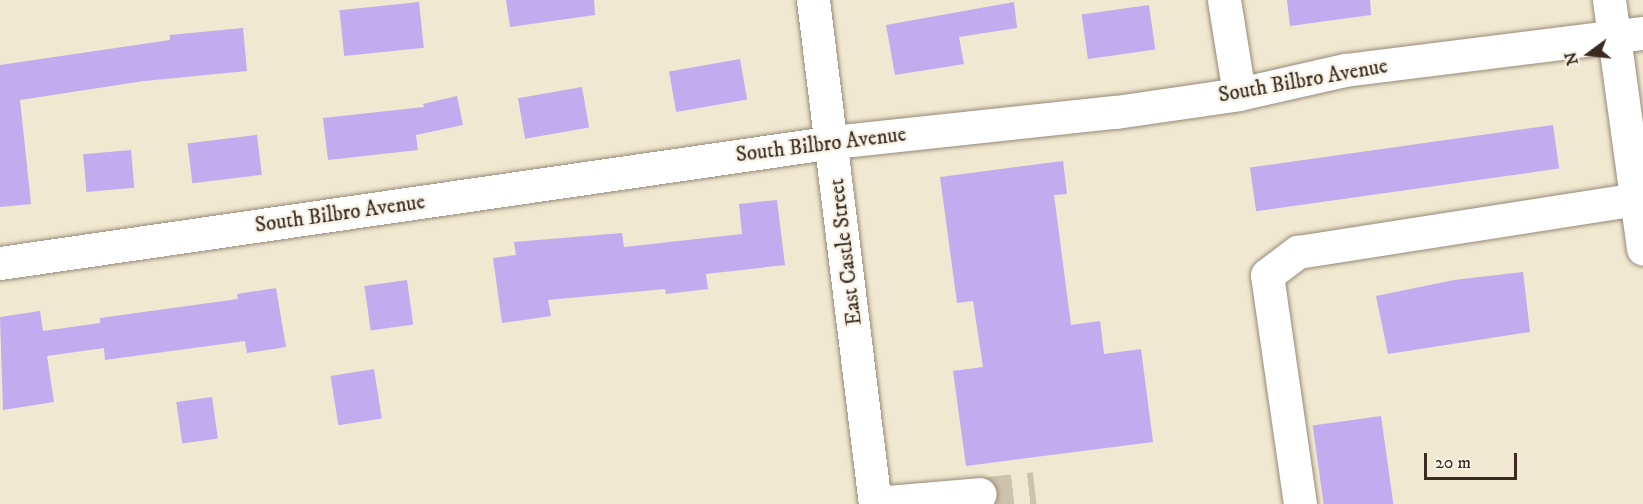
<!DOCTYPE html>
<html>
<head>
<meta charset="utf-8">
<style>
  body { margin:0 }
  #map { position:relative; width:1643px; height:504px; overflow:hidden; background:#f1e8d1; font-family:"IM FELL DW Pica",serif }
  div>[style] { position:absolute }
  .building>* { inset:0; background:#c2abef; transform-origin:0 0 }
  .minor-tunnel>* { height:33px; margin-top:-16.5px; transform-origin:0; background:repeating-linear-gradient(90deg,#cdc2ad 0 33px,transparent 0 49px) }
  .roads { filter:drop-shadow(0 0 2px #968978) drop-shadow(0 0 2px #968978) }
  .minor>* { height:33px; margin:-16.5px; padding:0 16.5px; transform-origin:16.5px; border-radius:16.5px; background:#fff }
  span { translate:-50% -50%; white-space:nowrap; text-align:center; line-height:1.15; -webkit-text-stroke:5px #f7f3e8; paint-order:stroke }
  .street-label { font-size:21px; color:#3b2a1e }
  .north { position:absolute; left:1559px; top:24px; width:60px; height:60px; -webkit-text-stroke:4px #f7f3e8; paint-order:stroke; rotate:255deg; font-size:16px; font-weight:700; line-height:24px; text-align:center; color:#3b2a1e }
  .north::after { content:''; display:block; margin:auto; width:21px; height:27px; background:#3b2a1e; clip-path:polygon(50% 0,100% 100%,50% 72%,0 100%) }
  .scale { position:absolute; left:1424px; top:453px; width:93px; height:27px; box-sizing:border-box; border:3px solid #3b2a1e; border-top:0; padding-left:8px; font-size:18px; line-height:21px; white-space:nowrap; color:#3b2a1e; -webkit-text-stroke:4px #f7f3e8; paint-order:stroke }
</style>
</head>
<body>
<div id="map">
  <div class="building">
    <i style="clip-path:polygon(506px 0,594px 0,595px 15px,510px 27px)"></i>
    <i style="clip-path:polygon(1287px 0,1370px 0,1371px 15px,1290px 26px)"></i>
    <i style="left:419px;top:2px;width:46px;height:80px;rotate:84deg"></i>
    <i style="clip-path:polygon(1014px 2px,1017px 28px,959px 37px,964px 64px,895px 75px,886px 25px)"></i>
    <i style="left:1149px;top:5px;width:45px;height:68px;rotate:82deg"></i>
    <i style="clip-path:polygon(243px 28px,247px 71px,144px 81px,20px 100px,31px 204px,0 207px,0 65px,170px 40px,170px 35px)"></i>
    <i style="left:740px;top:59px;width:41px;height:72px;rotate:80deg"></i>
    <i style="left:582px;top:87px;width:41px;height:65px;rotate:80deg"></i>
    <i style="clip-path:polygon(457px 96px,463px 125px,416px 135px,418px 150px,328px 160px,323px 118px,424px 107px,423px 104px)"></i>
    <i style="left:1553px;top:125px;width:44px;height:306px;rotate:82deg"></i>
    <i style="left:257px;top:135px;width:40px;height:70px;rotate:83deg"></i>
    <i style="left:131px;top:150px;width:38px;height:48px;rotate:85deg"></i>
    <i style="clip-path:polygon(1063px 161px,1067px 194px,1054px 195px,1071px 325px,1100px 321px,1104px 354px,1141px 349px,1153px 442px,966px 466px,953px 371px,983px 367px,973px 301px,957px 303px,940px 177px)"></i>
    <i style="clip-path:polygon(777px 200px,785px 265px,706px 274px,708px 289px,666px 294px,665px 289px,548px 300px,551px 316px,502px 323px,493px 258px,516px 255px,514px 242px,622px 233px,624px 247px,742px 234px,739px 204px)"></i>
    <i style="clip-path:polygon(1523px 272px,1530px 332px,1388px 354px,1376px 296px,1454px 280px)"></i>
    <i style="left:407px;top:280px;width:45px;height:43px;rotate:82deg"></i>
    <i style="clip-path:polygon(276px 288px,286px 347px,247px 353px,245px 341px,105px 360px,104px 348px,47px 356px,54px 402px,3px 410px,0 317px,40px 311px,43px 331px,100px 323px,100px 318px,238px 299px,237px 294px)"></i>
    <i style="left:374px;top:369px;width:50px;height:44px;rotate:81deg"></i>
    <i style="left:212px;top:397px;width:42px;height:36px;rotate:82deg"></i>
    <i style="left:1381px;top:416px;width:89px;height:69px;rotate:82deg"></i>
  </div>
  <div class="minor-tunnel">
    <i style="left:980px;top:494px;width:55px;rotate:-6.2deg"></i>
  </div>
  <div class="roads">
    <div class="minor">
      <i style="left:813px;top:0;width:508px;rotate:82.99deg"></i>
      <i style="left:1224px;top:0;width:95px;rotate:80.9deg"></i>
      <i style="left:1609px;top:0;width:251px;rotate:82.2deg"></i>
      <i style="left:0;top:263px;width:842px;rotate:-8.26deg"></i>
      <i style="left:833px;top:142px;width:285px;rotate:-6.1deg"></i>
      <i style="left:1116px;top:112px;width:124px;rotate:-8.3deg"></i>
      <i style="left:1239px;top:94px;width:109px;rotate:-12.8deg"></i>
      <i style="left:1345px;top:70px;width:300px;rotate:-7.1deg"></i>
      <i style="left:875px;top:503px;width:105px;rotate:-4.9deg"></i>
      <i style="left:1300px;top:504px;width:231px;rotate:-98.2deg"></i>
      <i style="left:1267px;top:275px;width:39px;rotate:-37deg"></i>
      <i style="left:1298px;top:252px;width:341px;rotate:-8.9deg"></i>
    </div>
  </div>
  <div class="street-label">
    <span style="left:1303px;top:81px;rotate:-10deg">South Bilbro Avenue</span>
    <span style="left:821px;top:145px;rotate:-7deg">South Bilbro Avenue</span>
    <span style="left:340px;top:214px;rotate:-8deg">South Bilbro Avenue</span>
    <span style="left:846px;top:252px;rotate:-97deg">East Castle Street</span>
  </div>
  <div class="north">N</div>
  <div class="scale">20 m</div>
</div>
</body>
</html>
